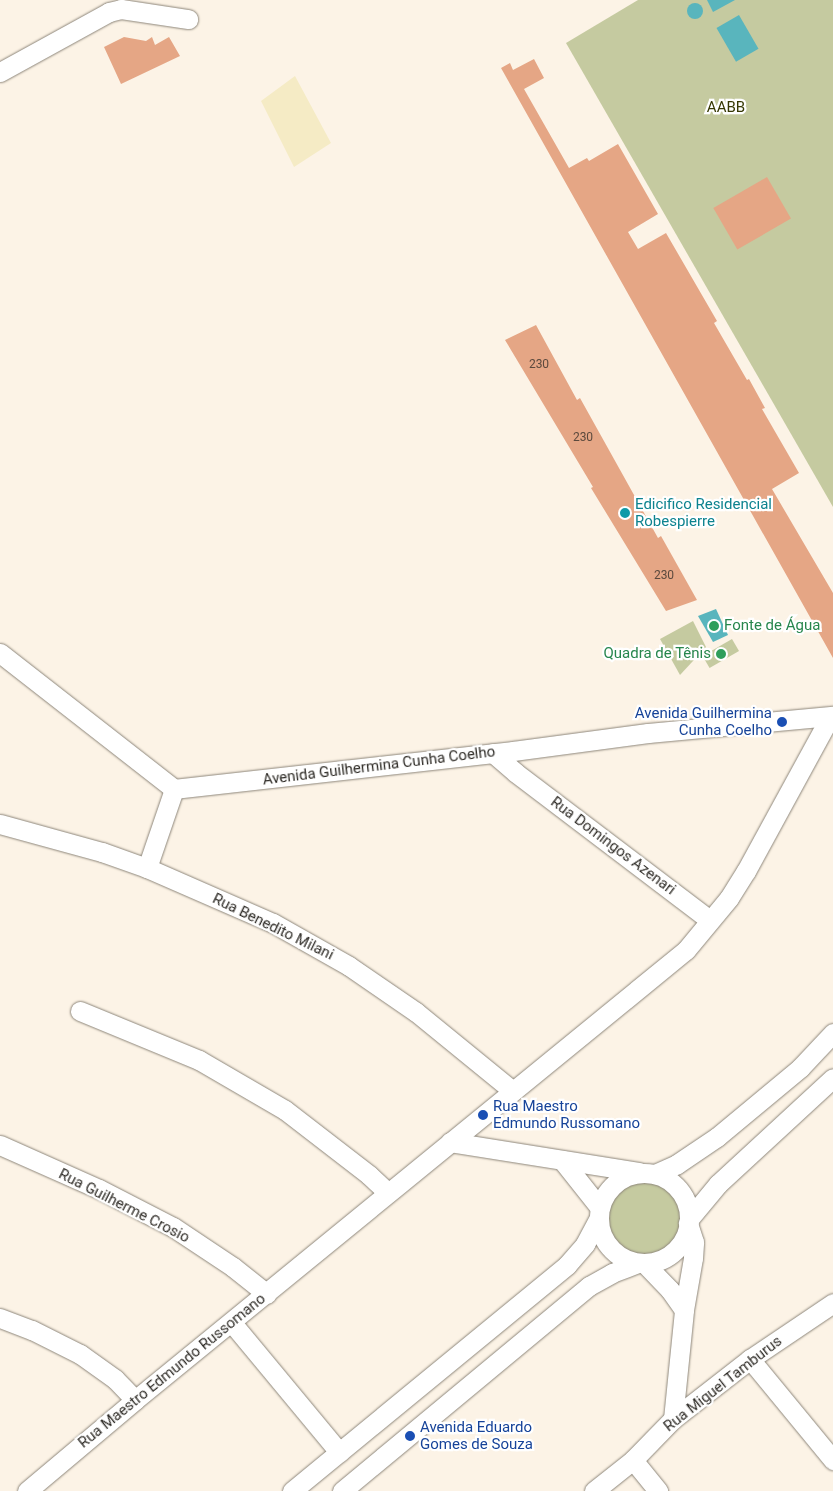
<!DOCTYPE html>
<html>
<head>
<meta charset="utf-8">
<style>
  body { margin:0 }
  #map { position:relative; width:833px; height:1491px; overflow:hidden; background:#fcf3e6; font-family:Roboto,sans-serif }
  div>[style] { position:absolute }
  .green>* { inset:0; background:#c5caa0; transform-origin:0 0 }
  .round { border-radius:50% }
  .sand>* { inset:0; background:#f5ebc5 }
  .water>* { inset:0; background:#59b5bd; transform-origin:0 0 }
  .building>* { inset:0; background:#e5a685; transform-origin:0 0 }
  .roads { filter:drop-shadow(0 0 1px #8d867a) drop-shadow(0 0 1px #8d867a) }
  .minor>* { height:19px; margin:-9.5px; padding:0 9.5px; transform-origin:9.5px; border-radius:9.5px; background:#fff }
  .minor>.ring { margin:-9.5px; padding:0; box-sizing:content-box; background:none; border:19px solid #fff; border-radius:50% }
  .dots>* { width:14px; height:14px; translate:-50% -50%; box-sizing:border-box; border:2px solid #fff; border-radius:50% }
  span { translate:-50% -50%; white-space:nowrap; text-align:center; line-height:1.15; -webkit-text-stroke:4.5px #fff; paint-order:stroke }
  .number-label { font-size:12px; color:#5b493d }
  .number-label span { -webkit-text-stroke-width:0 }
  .park-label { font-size:15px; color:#363803 }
  .culture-label { font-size:15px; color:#0d838f }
  .left { translate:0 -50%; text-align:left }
  .leisure-label { font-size:15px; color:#27864d }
  .right { translate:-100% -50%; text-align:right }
  .transit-label { font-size:15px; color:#164399 }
  .street-label { font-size:15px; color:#2d2a25 }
</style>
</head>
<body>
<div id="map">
  <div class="green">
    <i style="clip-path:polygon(638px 0,833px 0,833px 507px,566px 43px)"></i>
    <i style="clip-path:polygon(693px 621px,706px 647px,680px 675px,660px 639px)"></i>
    <i style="left:732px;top:639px;width:14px;height:34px;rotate:60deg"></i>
    <i class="round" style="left:607px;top:1180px;width:76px;height:76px"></i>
  </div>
  <div class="sand">
    <i style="clip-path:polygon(295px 76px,331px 143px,294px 167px,261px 101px)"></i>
  </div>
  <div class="water">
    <i style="clip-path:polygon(707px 0,735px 0,713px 12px)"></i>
    <i class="round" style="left:687px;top:3px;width:16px;height:16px"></i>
    <i style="left:739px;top:15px;width:39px;height:26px;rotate:60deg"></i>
    <i style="clip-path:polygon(716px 609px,728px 635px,713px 642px,698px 616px)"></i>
  </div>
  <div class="building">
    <i style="clip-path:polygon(124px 37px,146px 41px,152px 37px,155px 45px,169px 37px,180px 56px,121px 84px,104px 47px)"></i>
    <i style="clip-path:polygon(534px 59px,544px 78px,524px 89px,569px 168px,587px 158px,589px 161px,618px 144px,658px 214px,628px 232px,638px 249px,666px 233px,717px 321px,714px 323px,747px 380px,749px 379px,765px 408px,762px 409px,799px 473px,772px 489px,833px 593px,833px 658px,501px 68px,510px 63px,513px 70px)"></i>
    <i style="left:767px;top:177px;width:48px;height:62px;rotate:60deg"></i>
    <i style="clip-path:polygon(536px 325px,577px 400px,580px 398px,658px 538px,661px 536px,697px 600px,666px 611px,591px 488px,593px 487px,505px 340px)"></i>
  </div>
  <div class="roads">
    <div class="minor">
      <i style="left:0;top:72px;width:124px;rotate:-28.8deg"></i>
      <i style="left:109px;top:12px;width:12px;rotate:-14deg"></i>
      <i style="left:121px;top:9px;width:68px;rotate:8.5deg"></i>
      <i style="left:0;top:653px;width:221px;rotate:38deg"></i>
      <i style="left:174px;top:789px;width:341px;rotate:-6.4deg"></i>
      <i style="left:513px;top:751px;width:136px;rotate:-7.6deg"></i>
      <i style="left:648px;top:733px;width:186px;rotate:-5.3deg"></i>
      <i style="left:493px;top:753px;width:30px;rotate:41deg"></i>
      <i style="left:516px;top:773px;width:243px;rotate:37.2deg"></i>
      <i style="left:0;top:824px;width:106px;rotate:15.4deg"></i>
      <i style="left:102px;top:852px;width:48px;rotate:19.6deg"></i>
      <i style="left:147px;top:868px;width:137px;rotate:23.6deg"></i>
      <i style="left:273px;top:923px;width:87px;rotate:29.5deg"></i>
      <i style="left:349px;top:966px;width:81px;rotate:34.5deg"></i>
      <i style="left:416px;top:1012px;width:125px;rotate:39.2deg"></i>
      <i style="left:147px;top:868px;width:83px;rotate:-71.1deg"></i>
      <i style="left:80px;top:1011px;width:129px;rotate:22.4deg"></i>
      <i style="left:199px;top:1060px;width:99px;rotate:30.2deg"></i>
      <i style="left:285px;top:1110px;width:106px;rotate:37.7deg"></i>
      <i style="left:369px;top:1175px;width:26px;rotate:43deg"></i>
      <i style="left:450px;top:1142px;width:192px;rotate:9deg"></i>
      <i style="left:0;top:1145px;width:108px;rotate:24deg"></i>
      <i style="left:99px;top:1189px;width:83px;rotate:27.2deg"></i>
      <i style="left:173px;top:1227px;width:72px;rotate:33.7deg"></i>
      <i style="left:233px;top:1267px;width:43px;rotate:38.5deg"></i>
      <i style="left:562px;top:1160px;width:61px;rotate:51.6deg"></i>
      <i class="ring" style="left:599px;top:1173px;width:71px;height:71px"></i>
      <i style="left:655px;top:1174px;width:24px;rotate:-24deg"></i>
      <i style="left:677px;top:1164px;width:48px;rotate:-34deg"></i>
      <i style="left:717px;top:1137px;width:108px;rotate:-39.7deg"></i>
      <i style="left:800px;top:1068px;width:48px;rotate:-46.7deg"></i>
      <i style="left:689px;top:1219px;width:45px;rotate:-50.4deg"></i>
      <i style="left:718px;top:1184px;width:156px;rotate:-42.7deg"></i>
      <i style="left:644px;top:1263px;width:37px;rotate:46deg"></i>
      <i style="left:670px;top:1290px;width:24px;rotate:55deg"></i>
      <i style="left:0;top:1318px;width:34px;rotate:21deg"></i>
      <i style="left:32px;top:1330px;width:54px;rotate:26.6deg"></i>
      <i style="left:80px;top:1354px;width:43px;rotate:35.5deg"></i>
      <i style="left:115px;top:1379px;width:29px;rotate:46deg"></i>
      <i style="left:232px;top:1323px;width:168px;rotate:50.3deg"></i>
      <i style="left:750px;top:1359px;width:131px;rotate:50.6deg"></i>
      <i style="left:673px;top:1419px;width:110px;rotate:-84.2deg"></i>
      <i style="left:684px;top:1310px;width:53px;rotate:-80.2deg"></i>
      <i style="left:693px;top:1258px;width:16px;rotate:-86deg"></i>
      <i style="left:694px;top:1242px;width:20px;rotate:-108deg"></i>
      <i style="left:633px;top:1460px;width:40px;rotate:51deg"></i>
      <i style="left:27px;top:1491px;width:141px;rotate:-40.1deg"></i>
      <i style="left:135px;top:1400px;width:711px;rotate:-39.24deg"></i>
      <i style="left:686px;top:950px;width:67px;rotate:-50.4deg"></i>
      <i style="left:729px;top:898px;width:32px;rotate:-58deg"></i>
      <i style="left:746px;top:871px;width:175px;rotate:-61.4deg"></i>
      <i style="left:292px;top:1491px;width:356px;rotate:-39.4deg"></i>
      <i style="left:567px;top:1265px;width:28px;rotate:-49deg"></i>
      <i style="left:585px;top:1244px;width:30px;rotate:-62deg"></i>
      <i style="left:342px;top:1491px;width:321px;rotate:-39.7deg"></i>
      <i style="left:589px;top:1286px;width:26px;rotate:-29deg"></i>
      <i style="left:612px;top:1273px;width:28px;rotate:-21deg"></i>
      <i style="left:594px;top:1491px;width:50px;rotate:-38.5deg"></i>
      <i style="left:633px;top:1460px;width:57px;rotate:-45.7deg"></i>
      <i style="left:673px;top:1419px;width:98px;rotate:-37.9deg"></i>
      <i style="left:750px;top:1359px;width:100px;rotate:-34deg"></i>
    </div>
  </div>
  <div class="dots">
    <i style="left:625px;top:513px;background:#0f9aa8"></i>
    <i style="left:714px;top:626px;background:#2e9e5b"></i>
    <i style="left:721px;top:654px;background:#2e9e5b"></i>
    <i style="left:782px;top:722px;background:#1a4fb4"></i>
    <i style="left:483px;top:1115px;background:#1a4fb4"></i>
    <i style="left:410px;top:1436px;background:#1a4fb4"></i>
  </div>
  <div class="number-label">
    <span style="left:539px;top:365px">230</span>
    <span style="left:583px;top:438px">230</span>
    <span style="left:664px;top:576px">230</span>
  </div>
  <div class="park-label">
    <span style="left:726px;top:108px">AABB</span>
  </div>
  <div class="culture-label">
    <span class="left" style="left:635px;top:513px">Edicifico Residencial<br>Robespierre</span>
  </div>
  <div class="leisure-label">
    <span class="left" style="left:724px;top:626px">Fonte de Água</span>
    <span class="right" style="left:711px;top:654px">Quadra de Tênis</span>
  </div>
  <div class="transit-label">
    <span class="right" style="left:772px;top:722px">Avenida Guilhermina<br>Cunha Coelho</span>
    <span class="left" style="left:493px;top:1115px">Rua Maestro<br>Edmundo Russomano</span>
    <span class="left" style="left:420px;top:1436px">Avenida Eduardo<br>Gomes de Souza</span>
  </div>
  <div class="street-label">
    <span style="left:379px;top:766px;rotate:-7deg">Avenida Guilhermina Cunha Coelho</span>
    <span style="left:613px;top:846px;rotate:37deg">Rua Domingos Azenari</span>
    <span style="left:273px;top:927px;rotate:26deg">Rua Benedito Milani</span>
    <span style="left:124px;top:1206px;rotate:27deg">Rua Guilherme Crosio</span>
    <span style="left:172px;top:1371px;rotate:-39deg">Rua Maestro Edmundo Russomano</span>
    <span style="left:723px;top:1384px;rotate:-38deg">Rua Miguel Tamburus</span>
  </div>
</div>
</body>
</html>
